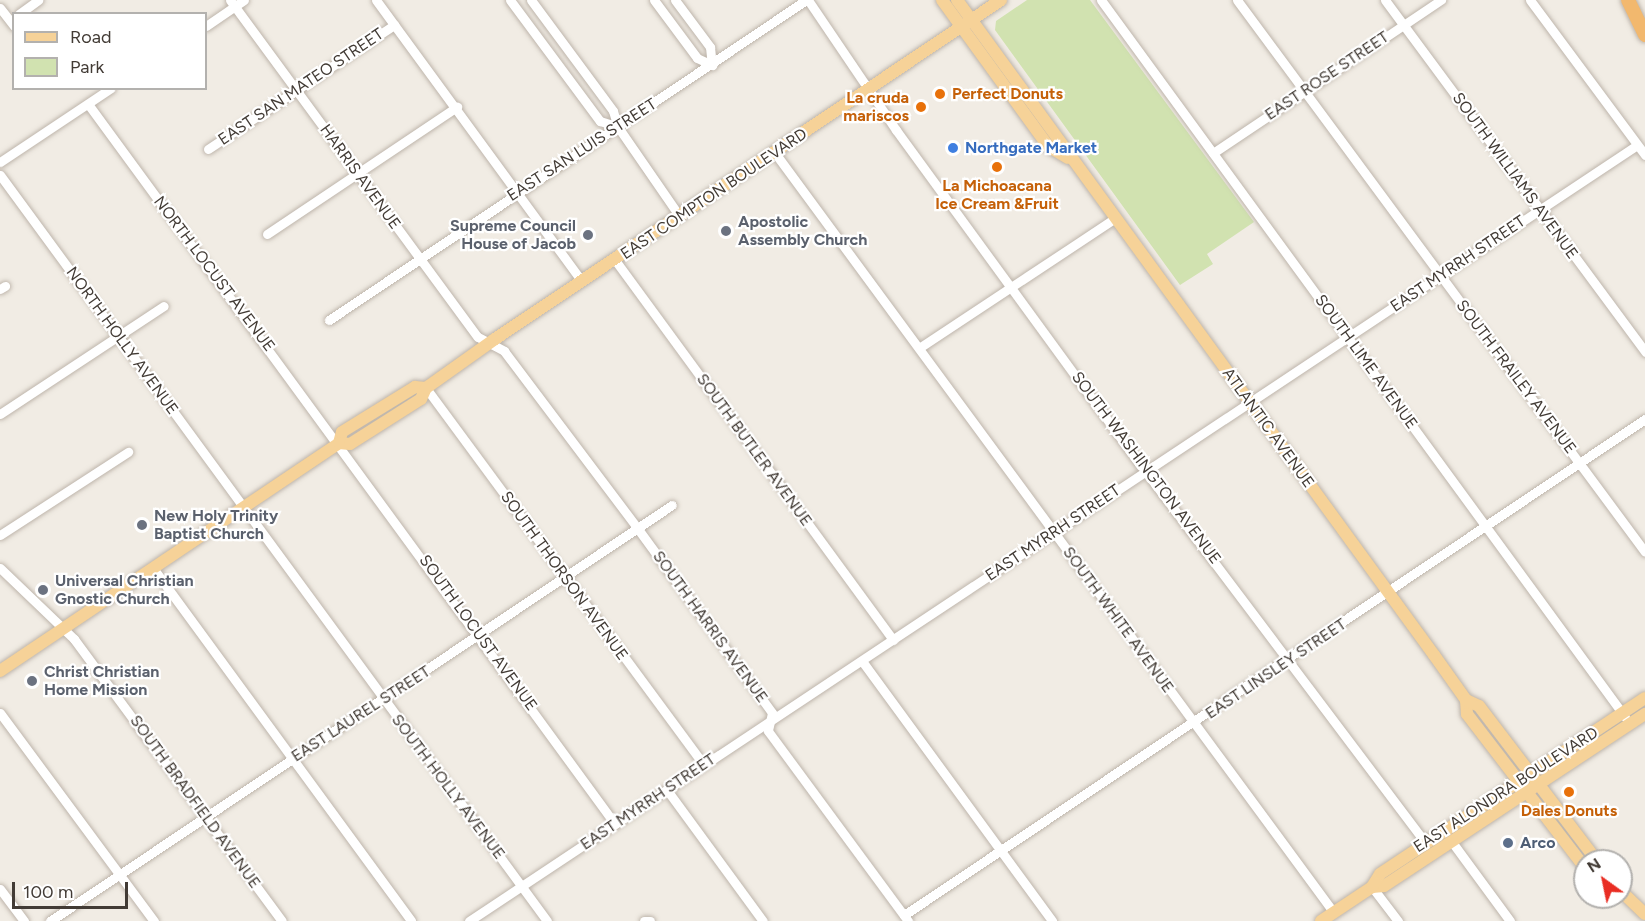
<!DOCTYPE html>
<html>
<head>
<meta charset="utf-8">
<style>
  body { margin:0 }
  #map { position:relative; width:1645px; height:921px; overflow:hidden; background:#f1ece4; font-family:Figtree,sans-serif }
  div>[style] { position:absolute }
  .green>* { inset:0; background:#d1e2b0 }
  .roads { filter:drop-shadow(0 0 2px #beb5ab) drop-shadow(0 0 2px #beb5ab) }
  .minor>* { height:9px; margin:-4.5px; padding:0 4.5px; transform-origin:4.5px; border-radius:4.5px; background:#fff }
  .major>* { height:12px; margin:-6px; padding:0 6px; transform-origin:6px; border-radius:6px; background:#f6d298 }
  .highway>* { height:14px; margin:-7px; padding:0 7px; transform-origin:7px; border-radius:7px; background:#f2b86e }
  .dots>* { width:16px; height:16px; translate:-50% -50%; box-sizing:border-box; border:3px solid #fff; border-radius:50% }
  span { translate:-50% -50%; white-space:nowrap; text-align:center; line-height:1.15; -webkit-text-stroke:4.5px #fff; paint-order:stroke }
  .street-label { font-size:16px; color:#423b35 }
  .food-label { font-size:16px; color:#c56008; font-weight:700 }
  .left { translate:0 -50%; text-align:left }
  .right { translate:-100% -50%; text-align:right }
  .shop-label { font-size:16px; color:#366cbe; font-weight:700 }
  .worship-label { font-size:16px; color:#5b616d; font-weight:700 }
  .service-label { font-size:16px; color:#4e5e75; font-weight:700 }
  .legend { position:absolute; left:12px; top:12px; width:195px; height:78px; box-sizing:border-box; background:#fff; border:2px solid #b3b1ae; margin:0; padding:8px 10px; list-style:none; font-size:18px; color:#423b35 }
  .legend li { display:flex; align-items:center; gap:12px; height:30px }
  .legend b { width:30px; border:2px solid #b3b1ae }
  .north { position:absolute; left:1573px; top:849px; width:60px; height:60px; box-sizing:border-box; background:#fff; border:2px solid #b3b1ae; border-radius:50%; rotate:327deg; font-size:16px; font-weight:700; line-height:24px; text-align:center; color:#423b35 }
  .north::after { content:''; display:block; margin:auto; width:21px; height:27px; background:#e92d23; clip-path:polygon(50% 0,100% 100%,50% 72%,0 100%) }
  .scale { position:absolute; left:12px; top:882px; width:116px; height:27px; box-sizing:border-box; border:3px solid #423b35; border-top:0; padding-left:8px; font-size:18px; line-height:21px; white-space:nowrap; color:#423b35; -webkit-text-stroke:4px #fff; paint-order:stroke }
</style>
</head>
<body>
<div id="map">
  <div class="green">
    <i style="clip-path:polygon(1027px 0,1090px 0,1254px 222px,1207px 254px,1213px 264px,1180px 285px,995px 30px,996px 21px)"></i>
  </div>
  <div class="roads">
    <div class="minor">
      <i style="left:230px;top:0;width:418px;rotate:53.7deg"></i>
      <i style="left:478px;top:337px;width:30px;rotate:28deg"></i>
      <i style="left:504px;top:351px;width:223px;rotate:53deg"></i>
      <i style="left:638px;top:529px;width:228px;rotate:53.9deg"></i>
      <i style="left:772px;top:713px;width:18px;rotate:103deg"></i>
      <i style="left:768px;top:731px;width:236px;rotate:53.6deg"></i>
      <i style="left:376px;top:0;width:348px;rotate:53.8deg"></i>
      <i style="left:510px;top:0;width:151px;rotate:53.4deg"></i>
      <i style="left:600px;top:121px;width:19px;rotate:18deg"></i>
      <i style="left:531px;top:0;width:138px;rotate:53.5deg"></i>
      <i style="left:613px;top:111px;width:17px;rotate:73deg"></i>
      <i style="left:618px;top:127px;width:109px;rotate:55.4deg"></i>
      <i style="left:654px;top:0;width:72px;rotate:53.4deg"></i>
      <i style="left:697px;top:58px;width:17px;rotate:25deg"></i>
      <i style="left:675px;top:0;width:59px;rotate:53.3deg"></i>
      <i style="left:710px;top:47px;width:18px;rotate:84deg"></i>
      <i style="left:808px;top:0;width:157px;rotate:55.9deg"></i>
      <i style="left:896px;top:130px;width:414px;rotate:53.9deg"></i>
      <i style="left:1140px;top:464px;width:475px;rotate:53deg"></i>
      <i style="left:1101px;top:0;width:888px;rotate:53.84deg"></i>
      <i style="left:1237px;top:0;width:686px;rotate:53.53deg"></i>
      <i style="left:1385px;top:0;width:438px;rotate:53.5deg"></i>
      <i style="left:1530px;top:0;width:193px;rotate:53.4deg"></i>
      <i style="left:0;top:8px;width:23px;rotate:52deg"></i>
      <i style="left:19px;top:14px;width:24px;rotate:-36deg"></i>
      <i style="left:206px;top:26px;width:46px;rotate:-34.4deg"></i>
      <i style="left:88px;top:104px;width:892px;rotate:53.8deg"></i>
      <i style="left:208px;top:149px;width:224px;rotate:-33.7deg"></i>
      <i style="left:775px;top:153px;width:943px;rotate:53.66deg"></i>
      <i style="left:1213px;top:153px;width:275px;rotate:-33.9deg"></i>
      <i style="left:0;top:162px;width:133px;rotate:-33.7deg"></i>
      <i style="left:0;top:175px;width:925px;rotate:53.75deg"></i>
      <i style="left:267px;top:234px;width:229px;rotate:-33.8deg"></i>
      <i style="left:615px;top:260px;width:471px;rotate:53.8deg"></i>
      <i style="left:0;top:289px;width:6px;rotate:-31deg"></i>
      <i style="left:329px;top:320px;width:574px;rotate:-33.86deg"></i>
      <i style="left:919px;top:348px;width:234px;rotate:-33.5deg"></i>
      <i style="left:426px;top:388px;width:467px;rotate:53.6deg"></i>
      <i style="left:0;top:414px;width:196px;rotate:-33.4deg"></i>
      <i style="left:0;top:535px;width:153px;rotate:-33deg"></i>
      <i style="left:0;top:568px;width:103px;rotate:43.8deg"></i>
      <i style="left:74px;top:639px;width:350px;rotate:53.6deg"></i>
      <i style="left:153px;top:568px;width:437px;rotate:53.8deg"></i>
      <i style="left:862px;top:661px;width:322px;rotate:53.8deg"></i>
      <i style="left:0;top:713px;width:259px;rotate:53.5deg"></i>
      <i style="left:667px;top:790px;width:162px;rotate:53.8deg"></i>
      <i style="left:1452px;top:842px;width:98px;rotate:53.7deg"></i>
      <i style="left:1372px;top:887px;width:43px;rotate:52.6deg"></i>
      <i style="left:0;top:889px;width:40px;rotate:53deg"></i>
      <i style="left:904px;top:915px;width:892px;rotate:-33.8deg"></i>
      <i style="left:50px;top:921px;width:748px;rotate:-33.78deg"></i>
      <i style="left:469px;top:921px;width:1402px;rotate:-33.6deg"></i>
      <i style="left:644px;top:921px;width:6px"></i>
    </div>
    <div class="major">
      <i style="left:942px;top:0;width:180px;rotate:54deg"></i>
      <i style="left:1048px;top:146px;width:23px;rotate:31deg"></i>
      <i style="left:957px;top:0;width:810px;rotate:53.94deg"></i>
      <i style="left:1434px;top:655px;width:55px;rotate:54.6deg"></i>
      <i style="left:1466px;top:700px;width:14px;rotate:86deg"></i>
      <i style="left:1467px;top:714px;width:194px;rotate:52.5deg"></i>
      <i style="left:339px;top:443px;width:11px;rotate:-75deg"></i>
      <i style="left:342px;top:432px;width:86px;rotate:-31.7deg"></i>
      <i style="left:415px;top:387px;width:11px;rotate:5deg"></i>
      <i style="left:0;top:671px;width:409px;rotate:-33.9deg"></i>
      <i style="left:339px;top:443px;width:11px;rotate:5deg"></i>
      <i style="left:350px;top:444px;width:84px;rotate:-32.4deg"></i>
      <i style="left:421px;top:399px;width:12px;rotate:-66deg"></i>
      <i style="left:426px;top:388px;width:85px;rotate:-35.4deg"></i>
      <i style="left:495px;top:339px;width:609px;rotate:-33.82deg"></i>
      <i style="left:1466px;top:700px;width:14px;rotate:25deg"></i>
      <i style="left:1479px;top:706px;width:195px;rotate:52.7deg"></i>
      <i style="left:1372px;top:887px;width:12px;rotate:-5deg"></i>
      <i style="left:1384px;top:886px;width:313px;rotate:-33.4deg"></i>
      <i style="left:1621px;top:891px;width:33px;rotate:44deg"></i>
      <i style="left:1321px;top:921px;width:61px;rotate:-33.7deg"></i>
      <i style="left:1372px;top:887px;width:15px;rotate:-58deg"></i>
      <i style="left:1380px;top:874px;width:318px;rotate:-33.6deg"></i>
    </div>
    <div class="highway">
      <i style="left:1628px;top:0;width:39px;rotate:64deg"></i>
    </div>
  </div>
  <div class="dots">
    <i style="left:940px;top:94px;background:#e8710a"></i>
    <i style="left:921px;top:107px;background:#e8710a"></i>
    <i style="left:953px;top:148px;background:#3f7fe0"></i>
    <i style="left:997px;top:167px;background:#e8710a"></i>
    <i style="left:726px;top:231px;background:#6b7280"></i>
    <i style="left:588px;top:235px;background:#6b7280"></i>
    <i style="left:142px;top:525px;background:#6b7280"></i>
    <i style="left:43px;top:590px;background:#6b7280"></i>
    <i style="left:32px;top:681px;background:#6b7280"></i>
    <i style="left:1569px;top:792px;background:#e8710a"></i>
    <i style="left:1508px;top:843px;background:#5c6f8a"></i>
  </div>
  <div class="street-label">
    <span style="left:1327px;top:76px;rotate:-34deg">EAST ROSE STREET</span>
    <span style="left:301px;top:87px;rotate:-34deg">EAST SAN MATEO STREET</span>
    <span style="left:582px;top:150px;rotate:-33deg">EAST SAN LUIS STREET</span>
    <span style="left:1515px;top:176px;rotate:54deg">SOUTH WILLIAMS AVENUE</span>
    <span style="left:360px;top:177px;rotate:54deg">HARRIS AVENUE</span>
    <span style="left:714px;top:194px;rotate:-34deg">EAST COMPTON BOULEVARD</span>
    <span style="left:1458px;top:264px;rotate:-34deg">EAST MYRRH STREET</span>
    <span style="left:214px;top:274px;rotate:53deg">NORTH LOCUST AVENUE</span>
    <span style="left:122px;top:341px;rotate:54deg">NORTH HOLLY AVENUE</span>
    <span style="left:1366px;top:362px;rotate:54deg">SOUTH LIME AVENUE</span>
    <span style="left:1516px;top:377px;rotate:53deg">SOUTH FRAILEY AVENUE</span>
    <span style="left:1268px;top:428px;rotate:54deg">ATLANTIC AVENUE</span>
    <span style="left:754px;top:450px;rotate:54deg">SOUTH BUTLER AVENUE</span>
    <span style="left:1146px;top:468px;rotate:53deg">SOUTH WASHINGTON AVENUE</span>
    <span style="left:1053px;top:533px;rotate:-34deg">EAST MYRRH STREET</span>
    <span style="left:564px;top:576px;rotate:54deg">SOUTH THORSON AVENUE</span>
    <span style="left:1118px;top:620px;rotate:54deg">SOUTH WHITE AVENUE</span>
    <span style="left:710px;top:627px;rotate:54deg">SOUTH HARRIS AVENUE</span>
    <span style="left:478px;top:633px;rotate:54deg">SOUTH LOCUST AVENUE</span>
    <span style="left:1276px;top:669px;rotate:-34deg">EAST LINSLEY STREET</span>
    <span style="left:361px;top:714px;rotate:-33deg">EAST LAUREL STREET</span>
    <span style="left:448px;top:787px;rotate:53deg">SOUTH HOLLY AVENUE</span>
    <span style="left:1506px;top:790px;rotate:-33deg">EAST ALONDRA BOULEVARD</span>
    <span style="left:195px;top:802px;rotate:54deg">SOUTH BRADFIELD AVENUE</span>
    <span style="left:648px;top:802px;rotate:-34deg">EAST MYRRH STREET</span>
  </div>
  <div class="food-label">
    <span class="left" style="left:952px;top:94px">Perfect Donuts</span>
    <span class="right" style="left:909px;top:107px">La cruda<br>mariscos</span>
    <span style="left:997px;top:195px">La Michoacana<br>Ice Cream &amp;Fruit</span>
    <span style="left:1569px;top:811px">Dales Donuts</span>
  </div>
  <div class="shop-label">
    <span class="left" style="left:965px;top:148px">Northgate Market</span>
  </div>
  <div class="worship-label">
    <span class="left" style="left:738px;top:231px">Apostolic<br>Assembly Church</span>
    <span class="right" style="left:576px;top:235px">Supreme Council<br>House of Jacob</span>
    <span class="left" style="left:154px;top:525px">New Holy Trinity<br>Baptist Church</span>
    <span class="left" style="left:55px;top:590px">Universal Christian<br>Gnostic Church</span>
    <span class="left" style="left:44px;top:681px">Christ Christian<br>Home Mission</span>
  </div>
  <div class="service-label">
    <span class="left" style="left:1520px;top:843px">Arco</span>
  </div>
  <ul class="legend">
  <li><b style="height:8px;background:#f6d298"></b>Road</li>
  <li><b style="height:16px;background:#d1e2b0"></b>Park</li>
  </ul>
  <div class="north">N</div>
  <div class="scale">100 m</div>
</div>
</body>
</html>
